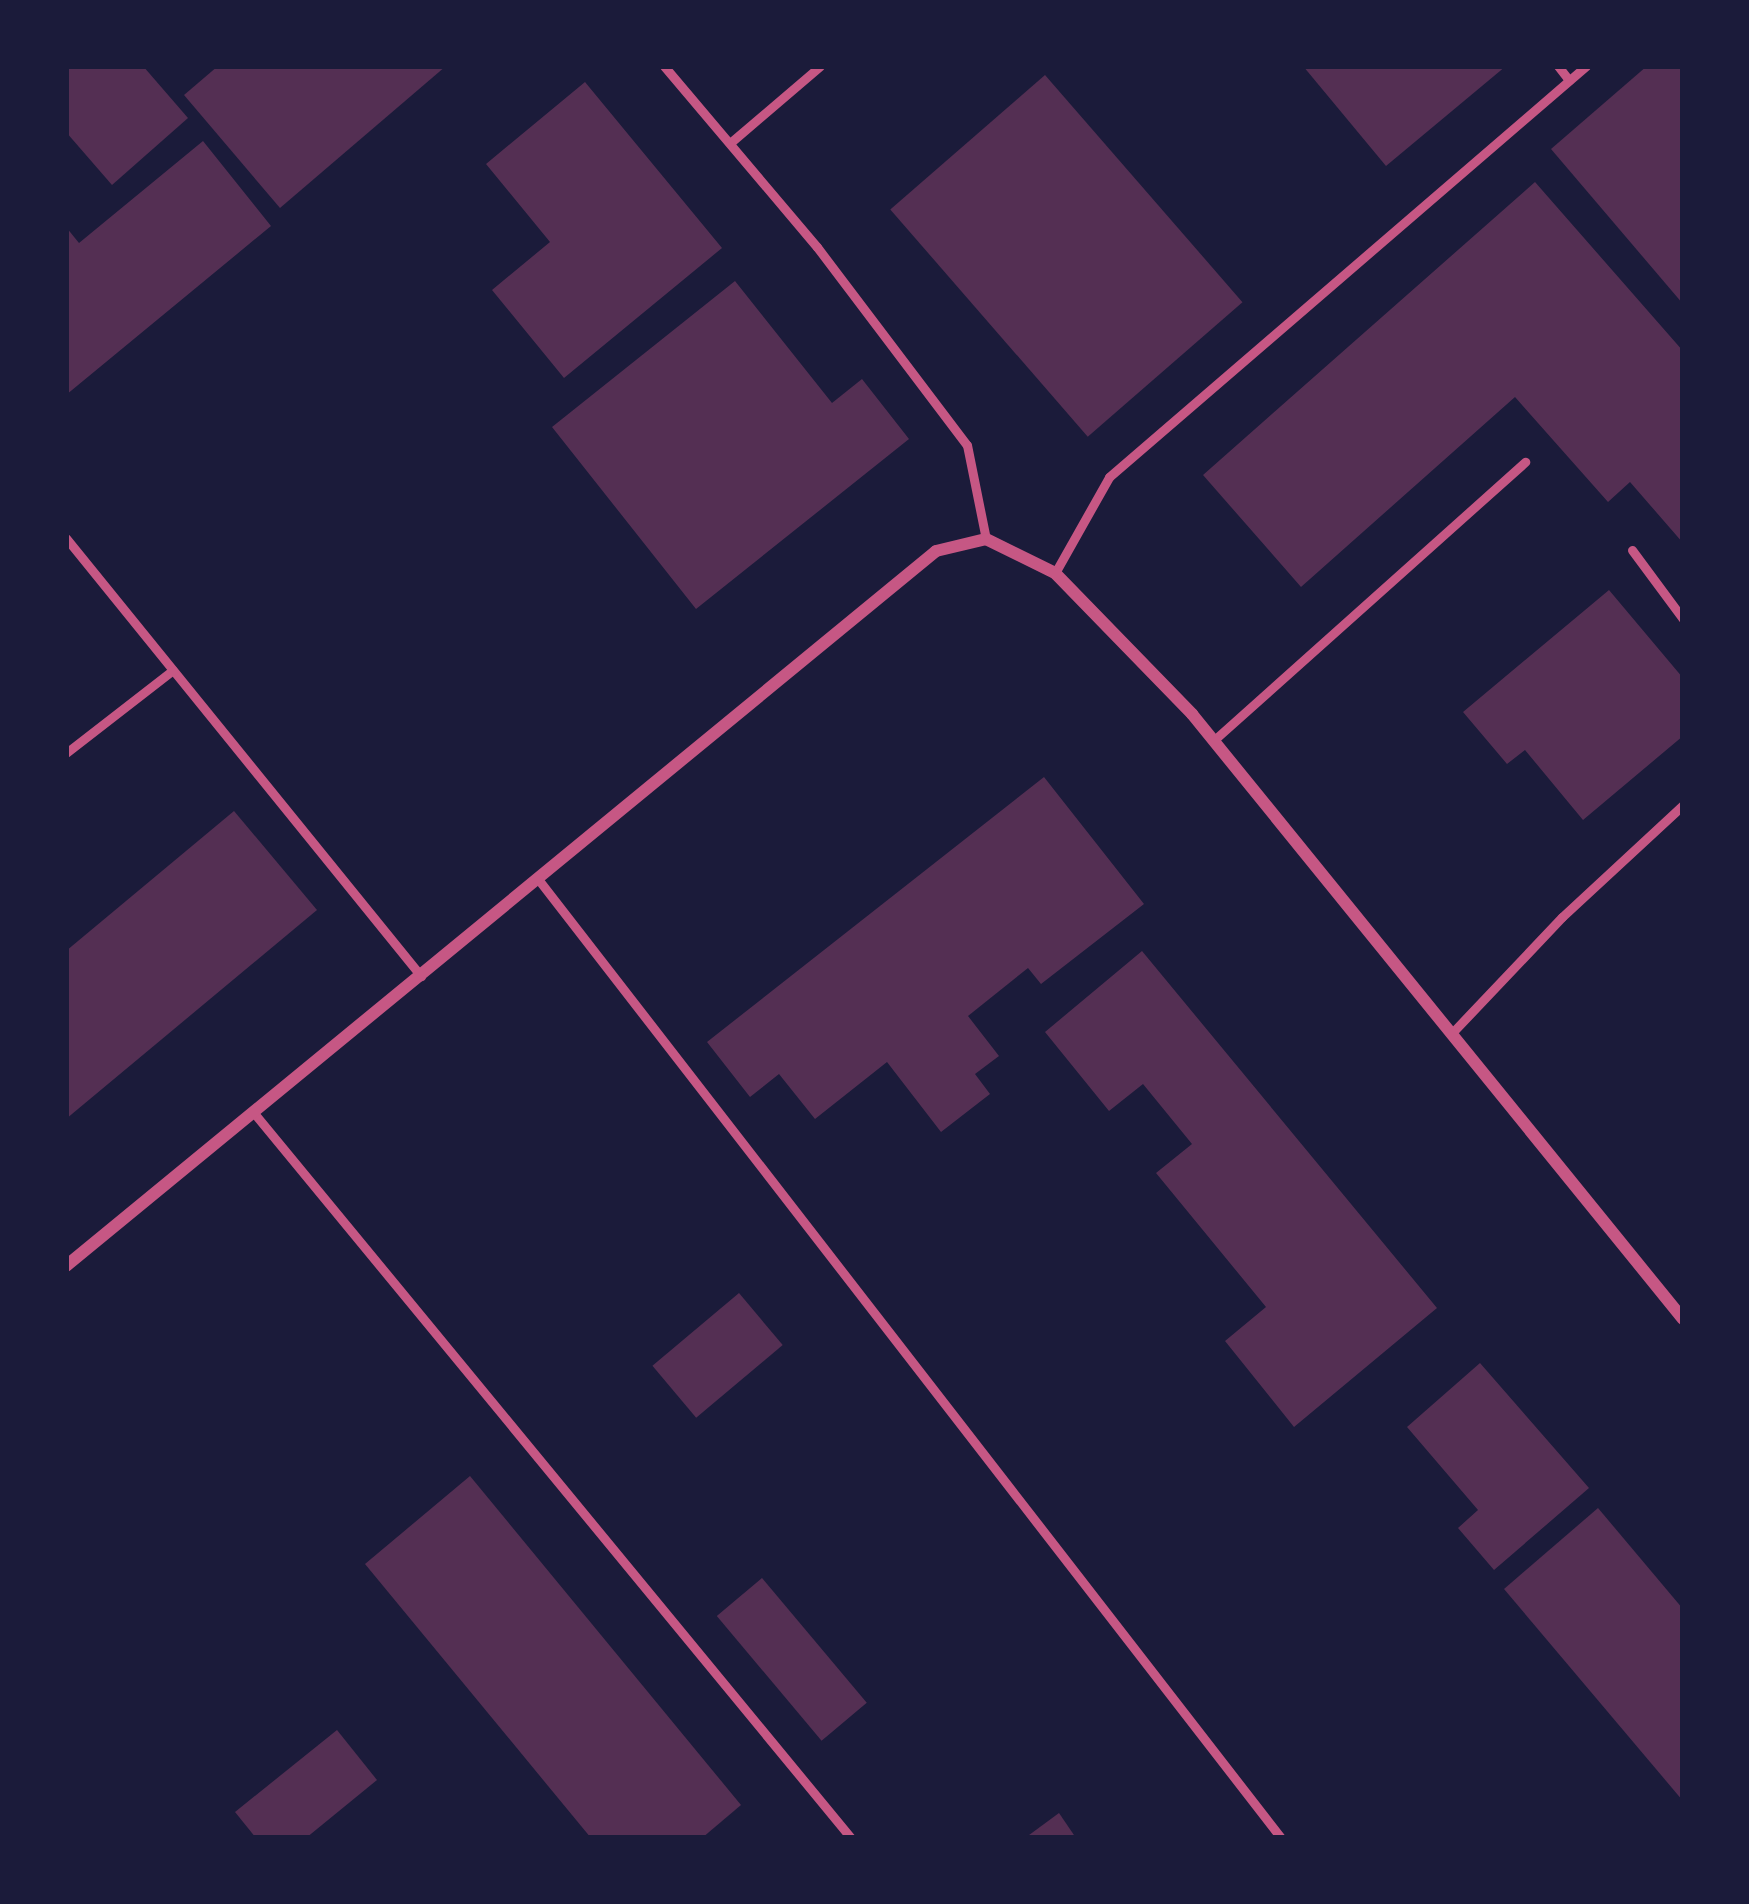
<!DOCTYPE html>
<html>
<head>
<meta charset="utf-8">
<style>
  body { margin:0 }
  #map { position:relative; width:1749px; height:1904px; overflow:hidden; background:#1b1b3a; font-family:Mulish,sans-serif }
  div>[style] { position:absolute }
  .building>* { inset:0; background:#542f53; transform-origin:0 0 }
  .service>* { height:9px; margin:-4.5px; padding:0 4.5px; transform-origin:4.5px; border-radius:4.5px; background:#c65784 }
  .minor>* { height:12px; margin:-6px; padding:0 6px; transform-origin:6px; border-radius:6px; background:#c65784 }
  span { translate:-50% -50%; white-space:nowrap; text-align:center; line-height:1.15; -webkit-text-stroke:9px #1b1b3a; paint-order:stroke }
  .frame { position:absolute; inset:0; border:69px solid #1b1b3a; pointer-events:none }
</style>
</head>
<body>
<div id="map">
  <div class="building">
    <i style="clip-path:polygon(66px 66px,143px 66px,188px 118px,112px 185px,66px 132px)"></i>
    <i style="clip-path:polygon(218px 66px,446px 66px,280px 208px,184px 95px)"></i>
    <i style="clip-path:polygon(1303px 66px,1506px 66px,1386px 166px)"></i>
    <i style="clip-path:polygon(1647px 66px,1683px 66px,1683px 304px,1551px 149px)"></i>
    <i style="left:1045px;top:75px;width:301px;height:205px;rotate:49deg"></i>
    <i style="clip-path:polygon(585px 82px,722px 248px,564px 378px,492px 290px,550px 242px,486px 164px)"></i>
    <i style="clip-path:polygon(203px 141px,271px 226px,66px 395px,66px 227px,79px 243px)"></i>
    <i style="clip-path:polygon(1535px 182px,1683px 351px,1683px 543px,1630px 482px,1608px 502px,1515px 397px,1301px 587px,1203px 475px)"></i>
    <i style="clip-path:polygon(735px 281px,832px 403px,862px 379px,909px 439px,696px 609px,552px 427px)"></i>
    <i style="clip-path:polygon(1609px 590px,1683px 678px,1683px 736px,1583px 820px,1525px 750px,1507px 764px,1463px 712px)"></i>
    <i style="clip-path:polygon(1044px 777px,1144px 904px,1041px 984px,1028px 968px,968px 1016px,999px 1056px,975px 1074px,990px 1094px,941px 1132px,887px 1062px,815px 1119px,779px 1074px,750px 1097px,707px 1042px)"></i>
    <i style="clip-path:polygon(234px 811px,317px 910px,66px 1119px,66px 951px)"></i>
    <i style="clip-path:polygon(1142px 951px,1437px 1308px,1294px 1427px,1225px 1341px,1266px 1307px,1156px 1173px,1192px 1144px,1143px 1084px,1109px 1111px,1045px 1032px)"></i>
    <i style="left:739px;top:1293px;width:68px;height:113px;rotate:50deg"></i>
    <i style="clip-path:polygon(1480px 1363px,1589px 1488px,1494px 1570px,1458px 1528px,1478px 1510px,1407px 1427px)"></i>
    <i style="clip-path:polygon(470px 1476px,741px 1805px,702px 1838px,591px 1838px,365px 1564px)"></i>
    <i style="clip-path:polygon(1598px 1508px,1683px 1609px,1683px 1801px,1504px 1589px)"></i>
    <i style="left:762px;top:1578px;width:163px;height:59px;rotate:50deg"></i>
    <i style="clip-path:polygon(337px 1730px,377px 1780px,306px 1838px,256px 1838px,235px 1812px)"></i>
    <i style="clip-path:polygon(1059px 1813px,1076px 1838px,1025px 1838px)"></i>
  </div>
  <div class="service">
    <i style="left:664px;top:66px;width:237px;rotate:49.8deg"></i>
    <i style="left:817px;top:247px;width:248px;rotate:52.9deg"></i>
    <i style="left:967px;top:445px;width:96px;rotate:78.6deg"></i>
    <i style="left:1558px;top:66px;width:18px;rotate:52deg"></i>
    <i style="left:730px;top:143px;width:118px;rotate:-40.5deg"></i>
    <i style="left:66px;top:538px;width:564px;rotate:50.98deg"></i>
    <i style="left:1632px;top:550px;width:86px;rotate:53.5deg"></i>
    <i style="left:1055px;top:573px;width:110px;rotate:-60.6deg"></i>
    <i style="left:1109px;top:477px;width:630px;rotate:-40.75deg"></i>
    <i style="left:1213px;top:741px;width:419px;rotate:-41.8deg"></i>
    <i style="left:66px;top:753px;width:135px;rotate:-37.8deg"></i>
    <i style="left:538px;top:879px;width:1213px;rotate:52.23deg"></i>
    <i style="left:1451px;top:1034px;width:161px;rotate:-46.5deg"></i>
    <i style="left:1562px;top:917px;width:165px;rotate:-42.8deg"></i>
    <i style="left:254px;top:1113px;width:939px;rotate:50.53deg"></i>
  </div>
  <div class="minor">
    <i style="left:66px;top:1266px;width:1126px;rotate:-39.41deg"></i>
    <i style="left:936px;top:551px;width:51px;rotate:-13.5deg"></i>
    <i style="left:986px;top:539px;width:77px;rotate:26.2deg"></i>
    <i style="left:1055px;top:573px;width:197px;rotate:45.8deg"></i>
    <i style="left:1192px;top:714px;width:779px;rotate:50.94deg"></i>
  </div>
  <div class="frame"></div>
</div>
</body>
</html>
